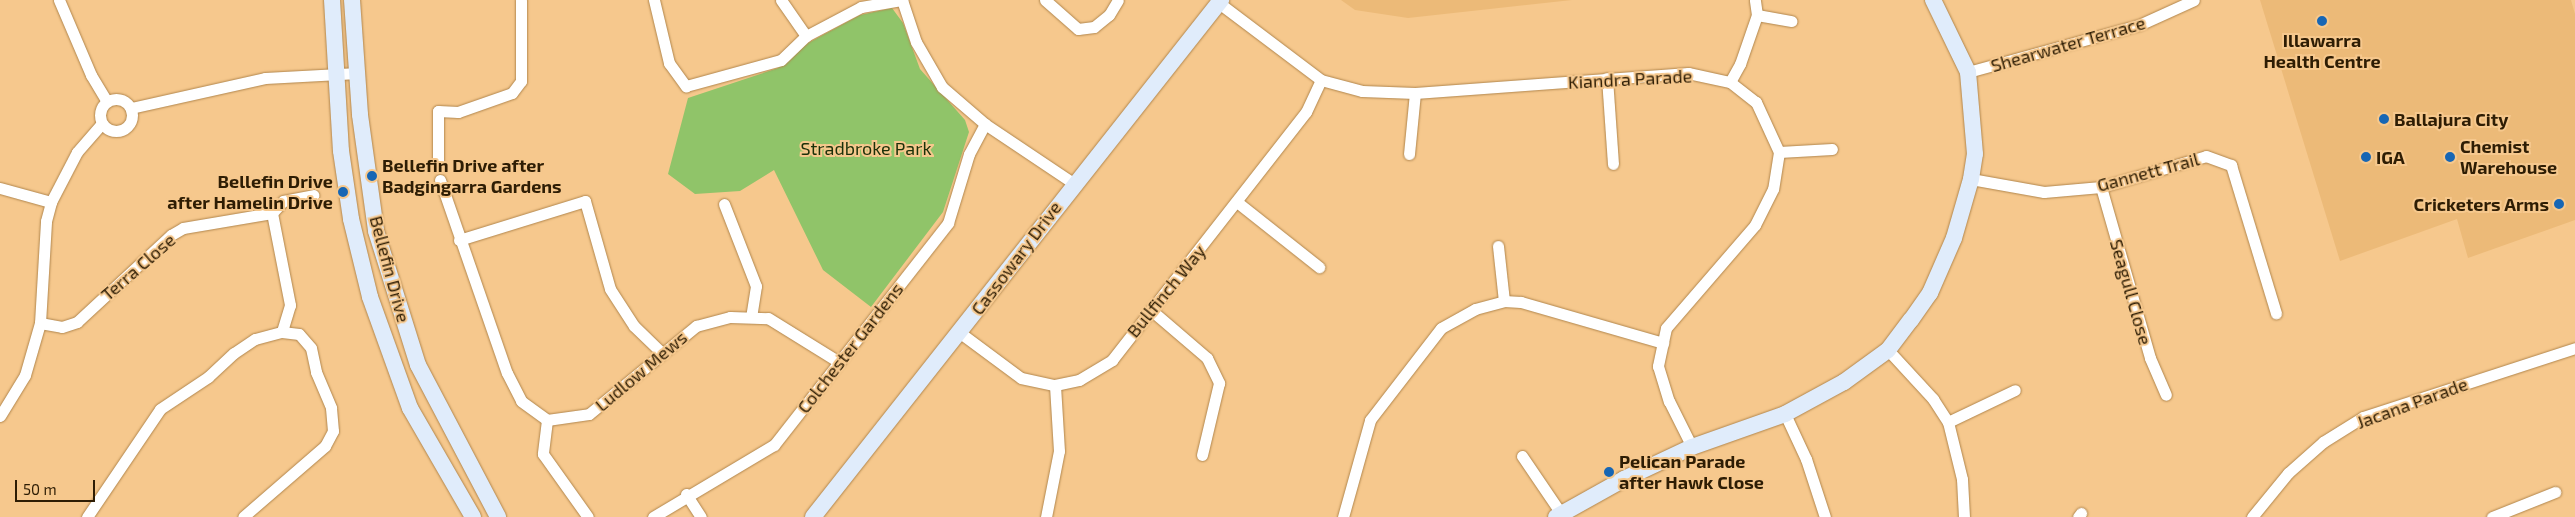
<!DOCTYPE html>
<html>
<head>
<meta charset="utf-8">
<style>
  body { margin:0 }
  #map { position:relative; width:2575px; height:517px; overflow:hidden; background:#f6c88d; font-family:"Exo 2",sans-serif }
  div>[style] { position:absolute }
  .built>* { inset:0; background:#ecba78 }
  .green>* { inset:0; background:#90c469 }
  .roads { filter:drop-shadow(0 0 1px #b1864d) drop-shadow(0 0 1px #b1864d) }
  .street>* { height:11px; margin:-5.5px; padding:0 5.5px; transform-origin:5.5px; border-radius:5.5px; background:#fff }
  .street>.ring { margin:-5.5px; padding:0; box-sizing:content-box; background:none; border:11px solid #fff; border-radius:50% }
  .secondary>* { height:16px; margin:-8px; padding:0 8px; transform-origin:8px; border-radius:8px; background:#e0ecfb }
  .dots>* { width:14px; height:14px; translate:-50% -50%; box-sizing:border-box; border:2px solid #f6c88d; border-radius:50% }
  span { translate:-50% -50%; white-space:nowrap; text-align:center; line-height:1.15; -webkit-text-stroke:4px #f6c88d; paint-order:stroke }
  .poi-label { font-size:18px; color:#2e1d04; font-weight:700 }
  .left { translate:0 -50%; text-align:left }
  .right { translate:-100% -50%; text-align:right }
  .street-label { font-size:18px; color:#2e1d04 }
  .park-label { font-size:18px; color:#1b3009 }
  .scale { position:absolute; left:15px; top:480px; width:80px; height:22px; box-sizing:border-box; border:2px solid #2e1d04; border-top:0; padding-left:6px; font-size:15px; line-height:18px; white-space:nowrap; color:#2e1d04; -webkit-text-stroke:4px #f6c88d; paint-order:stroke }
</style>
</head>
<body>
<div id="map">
  <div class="built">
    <i style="clip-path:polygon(1341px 0,1572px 0,1408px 18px,1355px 10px)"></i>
    <i style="clip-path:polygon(2260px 0,2571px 0,2575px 14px,2575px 220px,2468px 258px,2457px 219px,2340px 261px)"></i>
  </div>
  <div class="green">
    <i style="clip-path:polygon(892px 8px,903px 23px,920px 69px,965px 120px,969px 132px,943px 212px,871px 307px,823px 270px,774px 170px,740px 191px,695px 194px,668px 174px,688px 98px,778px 68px,808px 43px,860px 15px)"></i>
  </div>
  <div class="roads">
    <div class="street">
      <i style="left:59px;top:0;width:82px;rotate:66.9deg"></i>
      <i style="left:91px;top:75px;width:31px;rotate:59deg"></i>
      <i style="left:654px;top:0;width:65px;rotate:76.6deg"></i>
      <i style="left:669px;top:63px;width:29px;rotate:54deg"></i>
      <i style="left:686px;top:86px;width:98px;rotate:-15.3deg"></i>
      <i style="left:781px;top:60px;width:35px;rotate:-44deg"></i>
      <i style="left:806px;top:36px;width:62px;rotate:-27.8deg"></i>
      <i style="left:861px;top:7px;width:42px;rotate:-9.7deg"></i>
      <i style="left:781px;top:0;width:44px;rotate:55.2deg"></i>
      <i style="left:902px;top:0;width:44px;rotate:71.6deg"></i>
      <i style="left:916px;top:42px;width:52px;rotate:60deg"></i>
      <i style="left:942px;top:87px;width:57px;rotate:40.7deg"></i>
      <i style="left:985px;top:124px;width:106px;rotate:33.8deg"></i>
      <i style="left:1045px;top:0;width:44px;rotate:41.3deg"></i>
      <i style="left:1078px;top:29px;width:16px;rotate:-7deg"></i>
      <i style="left:1094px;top:27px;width:19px;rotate:-39deg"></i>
      <i style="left:1109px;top:15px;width:17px;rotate:-59deg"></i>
      <i style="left:1219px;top:3px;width:128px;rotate:37deg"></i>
      <i style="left:1321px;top:80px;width:42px;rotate:15deg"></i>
      <i style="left:1362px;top:91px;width:53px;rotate:2.2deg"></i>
      <i style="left:1415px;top:93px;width:274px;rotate:-4.2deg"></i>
      <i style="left:1688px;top:73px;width:43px;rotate:12.1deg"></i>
      <i style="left:1730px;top:82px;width:33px;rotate:38deg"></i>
      <i style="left:1756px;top:102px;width:55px;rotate:65.3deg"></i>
      <i style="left:1779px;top:152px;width:37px;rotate:99deg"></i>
      <i style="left:1773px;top:189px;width:40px;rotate:116.6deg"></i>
      <i style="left:1755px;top:225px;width:136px;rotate:130.8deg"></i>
      <i style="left:1666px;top:328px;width:39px;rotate:102deg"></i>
      <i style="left:1658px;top:366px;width:37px;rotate:73deg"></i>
      <i style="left:1669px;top:401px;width:51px;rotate:63.4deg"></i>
      <i style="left:1757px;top:15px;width:35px;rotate:10deg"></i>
      <i style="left:1968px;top:72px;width:177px;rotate:-15.4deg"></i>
      <i style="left:2139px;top:25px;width:60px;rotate:-24.4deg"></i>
      <i style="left:1607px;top:78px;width:86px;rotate:86deg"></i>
      <i style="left:1730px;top:82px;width:21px;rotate:-61deg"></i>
      <i style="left:1740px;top:64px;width:52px;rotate:-70.9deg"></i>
      <i style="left:1757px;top:15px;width:15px;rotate:-98deg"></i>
      <i class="ring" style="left:100px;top:99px;width:21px;height:21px"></i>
      <i style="left:131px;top:108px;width:137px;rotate:-12.6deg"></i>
      <i style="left:265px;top:78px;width:93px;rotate:-3.1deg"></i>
      <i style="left:1779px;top:152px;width:53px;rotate:-3.2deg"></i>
      <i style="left:1409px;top:154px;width:61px;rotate:-84.4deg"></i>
      <i style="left:438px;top:165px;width:54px;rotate:-90deg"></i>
      <i style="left:438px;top:111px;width:20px;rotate:3deg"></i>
      <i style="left:458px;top:112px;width:57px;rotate:-19.4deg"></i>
      <i style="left:512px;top:93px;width:15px;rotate:-53deg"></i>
      <i style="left:521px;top:81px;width:81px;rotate:-90deg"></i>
      <i style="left:1971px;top:179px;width:74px;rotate:10.1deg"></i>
      <i style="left:2044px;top:192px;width:57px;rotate:-5deg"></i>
      <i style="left:2101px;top:187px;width:109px;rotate:-16.4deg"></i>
      <i style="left:2206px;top:156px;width:27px;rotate:20deg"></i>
      <i style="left:2231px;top:165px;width:155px;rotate:73.1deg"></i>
      <i style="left:440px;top:180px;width:204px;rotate:70.9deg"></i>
      <i style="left:507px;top:373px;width:31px;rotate:63deg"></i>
      <i style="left:521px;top:401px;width:32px;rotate:36deg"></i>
      <i style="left:547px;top:420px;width:42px;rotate:-8.1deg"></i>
      <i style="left:589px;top:414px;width:139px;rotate:-39.4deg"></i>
      <i style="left:696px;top:326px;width:35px;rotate:-15deg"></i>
      <i style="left:730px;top:317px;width:38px;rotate:2deg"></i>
      <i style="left:768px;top:318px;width:84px;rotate:31.8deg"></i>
      <i style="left:2101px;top:187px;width:178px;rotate:74deg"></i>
      <i style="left:2150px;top:358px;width:40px;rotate:66.6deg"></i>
      <i style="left:0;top:188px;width:53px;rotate:15.4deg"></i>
      <i style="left:1237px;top:202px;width:105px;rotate:38.4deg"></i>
      <i style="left:724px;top:204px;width:88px;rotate:68.7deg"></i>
      <i style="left:756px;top:286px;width:31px;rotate:99deg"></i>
      <i style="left:272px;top:213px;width:16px;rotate:-47deg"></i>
      <i style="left:283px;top:201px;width:31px;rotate:-11deg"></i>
      <i style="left:459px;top:240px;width:132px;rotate:-17.2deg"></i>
      <i style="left:585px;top:201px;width:91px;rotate:74.1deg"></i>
      <i style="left:610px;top:289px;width:44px;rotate:57deg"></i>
      <i style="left:634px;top:326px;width:39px;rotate:44deg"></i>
      <i style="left:1498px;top:246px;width:55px;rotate:83.8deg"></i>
      <i style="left:1151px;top:310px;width:74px;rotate:40.6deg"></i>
      <i style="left:1207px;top:358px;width:28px;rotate:64deg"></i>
      <i style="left:1219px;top:383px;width:74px;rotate:103.3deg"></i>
      <i style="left:40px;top:323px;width:22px;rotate:10deg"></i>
      <i style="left:62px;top:327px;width:16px;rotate:-18deg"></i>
      <i style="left:77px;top:322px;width:128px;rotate:-42.8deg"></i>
      <i style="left:171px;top:235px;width:14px;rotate:-30deg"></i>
      <i style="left:183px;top:228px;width:90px;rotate:-9.6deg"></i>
      <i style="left:272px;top:213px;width:94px;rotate:78.9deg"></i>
      <i style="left:290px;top:305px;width:28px;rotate:107deg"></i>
      <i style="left:959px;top:332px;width:77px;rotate:36.6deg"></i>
      <i style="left:1021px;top:378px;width:35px;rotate:12deg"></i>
      <i style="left:1055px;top:385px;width:25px;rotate:-12deg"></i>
      <i style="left:1079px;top:380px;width:39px;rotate:-31deg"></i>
      <i style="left:1112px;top:360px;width:315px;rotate:-52deg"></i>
      <i style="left:1306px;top:112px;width:35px;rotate:-65deg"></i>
      <i style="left:1888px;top:350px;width:67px;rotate:47.4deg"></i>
      <i style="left:1933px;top:399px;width:27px;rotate:57deg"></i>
      <i style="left:1948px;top:422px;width:59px;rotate:76.2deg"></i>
      <i style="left:1962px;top:479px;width:38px;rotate:87deg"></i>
      <i style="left:1785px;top:414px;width:50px;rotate:65deg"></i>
      <i style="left:1806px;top:459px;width:61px;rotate:71.9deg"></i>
      <i style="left:0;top:416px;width:48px;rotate:-58.6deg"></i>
      <i style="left:25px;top:375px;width:54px;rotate:-73.9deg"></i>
      <i style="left:40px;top:323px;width:102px;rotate:-86.6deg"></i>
      <i style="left:46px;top:221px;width:20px;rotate:-75deg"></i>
      <i style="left:51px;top:202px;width:56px;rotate:-62.5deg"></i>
      <i style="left:77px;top:152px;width:38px;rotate:-49deg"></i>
      <i style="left:547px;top:420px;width:34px;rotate:97deg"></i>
      <i style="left:543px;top:454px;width:77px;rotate:54.5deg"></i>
      <i style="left:1948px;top:422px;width:74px;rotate:-25.5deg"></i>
      <i style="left:1522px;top:456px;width:68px;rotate:55.8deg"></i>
      <i style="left:686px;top:494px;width:27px;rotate:57deg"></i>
      <i style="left:87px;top:517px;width:130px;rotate:-55.9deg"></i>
      <i style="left:160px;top:409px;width:58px;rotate:-33.7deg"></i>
      <i style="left:208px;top:377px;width:35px;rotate:-43deg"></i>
      <i style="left:234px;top:353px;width:25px;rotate:-34deg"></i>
      <i style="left:255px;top:339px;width:28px;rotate:-15deg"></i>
      <i style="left:282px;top:332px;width:17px;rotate:7deg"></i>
      <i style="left:299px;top:334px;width:18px;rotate:49deg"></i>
      <i style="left:311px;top:348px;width:25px;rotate:78deg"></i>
      <i style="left:316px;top:372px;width:39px;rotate:67deg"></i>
      <i style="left:331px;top:408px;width:23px;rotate:85deg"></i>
      <i style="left:333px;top:431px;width:17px;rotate:118deg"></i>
      <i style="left:325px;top:446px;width:108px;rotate:139.1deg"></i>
      <i style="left:653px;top:517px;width:141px;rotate:-30.8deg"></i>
      <i style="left:774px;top:445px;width:282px;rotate:-51.9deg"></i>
      <i style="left:948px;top:223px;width:72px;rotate:-73.1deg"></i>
      <i style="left:969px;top:154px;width:34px;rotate:-62deg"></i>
      <i style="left:1046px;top:517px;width:67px;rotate:-78.9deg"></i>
      <i style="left:1059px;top:451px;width:66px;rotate:-93.5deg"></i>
      <i style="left:1343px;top:517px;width:101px;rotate:-74.4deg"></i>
      <i style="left:1370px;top:420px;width:116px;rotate:-52.3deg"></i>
      <i style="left:1441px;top:328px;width:39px;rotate:-29deg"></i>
      <i style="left:1475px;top:309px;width:30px;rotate:-15deg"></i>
      <i style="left:1504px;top:301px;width:17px;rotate:3deg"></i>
      <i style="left:1521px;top:302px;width:148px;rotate:16.1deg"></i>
      <i style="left:2078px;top:517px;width:5px;rotate:-53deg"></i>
      <i style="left:2252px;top:517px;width:57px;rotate:-50.7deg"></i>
      <i style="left:2288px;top:473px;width:47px;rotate:-41.5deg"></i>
      <i style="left:2323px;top:442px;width:47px;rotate:-32deg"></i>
      <i style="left:2363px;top:417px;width:223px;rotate:-18deg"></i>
      <i style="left:2492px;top:517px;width:68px;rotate:-21.6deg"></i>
    </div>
    <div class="secondary">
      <i style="left:332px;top:0;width:151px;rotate:86.6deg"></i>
      <i style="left:341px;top:151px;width:69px;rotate:81.6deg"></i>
      <i style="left:351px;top:219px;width:80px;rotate:76.3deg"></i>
      <i style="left:370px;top:297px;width:118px;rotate:70.2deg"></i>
      <i style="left:410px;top:408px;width:126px;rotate:60deg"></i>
      <i style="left:352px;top:0;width:115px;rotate:86deg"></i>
      <i style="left:360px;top:115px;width:117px;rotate:82.1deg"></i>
      <i style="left:376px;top:231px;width:140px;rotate:72.6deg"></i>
      <i style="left:418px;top:365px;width:172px;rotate:62.2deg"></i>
      <i style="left:813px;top:517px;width:659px;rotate:-51.72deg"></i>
      <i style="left:1556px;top:517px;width:78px;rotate:-29.2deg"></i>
      <i style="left:1624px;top:479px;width:75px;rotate:-25.2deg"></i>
      <i style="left:1692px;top:447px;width:99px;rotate:-19.5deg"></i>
      <i style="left:1785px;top:414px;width:67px;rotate:-28.5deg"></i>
      <i style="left:1844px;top:382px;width:54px;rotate:-36deg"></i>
      <i style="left:1888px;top:350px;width:38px;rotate:-53deg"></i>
      <i style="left:1911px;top:320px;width:33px;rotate:-55deg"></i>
      <i style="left:1930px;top:293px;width:60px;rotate:-66.4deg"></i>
      <i style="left:1954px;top:238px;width:61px;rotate:-73.9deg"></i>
      <i style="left:1971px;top:179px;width:25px;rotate:-81deg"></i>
      <i style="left:1975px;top:154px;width:82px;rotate:-94.9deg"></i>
      <i style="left:1968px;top:72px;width:80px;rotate:-115.9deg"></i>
    </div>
  </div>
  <div class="dots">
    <i style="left:2322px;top:21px;background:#1766b4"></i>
    <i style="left:2384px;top:119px;background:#1766b4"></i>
    <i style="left:2366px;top:157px;background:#1766b4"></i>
    <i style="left:2450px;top:157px;background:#1766b4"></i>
    <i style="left:372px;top:176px;background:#1766b4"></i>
    <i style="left:343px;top:192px;background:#1766b4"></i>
    <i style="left:2559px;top:204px;background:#1766b4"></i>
    <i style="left:1609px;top:472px;background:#1766b4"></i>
  </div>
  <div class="poi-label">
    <span style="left:2322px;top:51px">Illawarra<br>Health Centre</span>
    <span class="left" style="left:2394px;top:119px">Ballajura City</span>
    <span class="left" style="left:2460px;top:157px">Chemist<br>Warehouse</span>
    <span class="left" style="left:2376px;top:157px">IGA</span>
    <span class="left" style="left:382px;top:176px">Bellefin Drive after<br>Badgingarra Gardens</span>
    <span class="right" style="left:333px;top:192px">Bellefin Drive<br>after Hamelin Drive</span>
    <span class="right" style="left:2549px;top:204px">Cricketers Arms</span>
    <span class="left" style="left:1619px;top:472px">Pelican Parade<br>after Hawk Close</span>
  </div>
  <div class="street-label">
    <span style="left:2068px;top:44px;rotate:-16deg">Shearwater Terrace</span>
    <span style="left:1630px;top:79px;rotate:-3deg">Kiandra Parade</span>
    <span style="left:2148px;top:172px;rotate:-15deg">Gannett Trail</span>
    <span style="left:1016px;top:258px;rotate:-53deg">Cassowary Drive</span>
    <span style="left:138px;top:267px;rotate:-41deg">Terra Close</span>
    <span style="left:390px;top:269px;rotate:75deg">Bellefin Drive</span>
    <span style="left:1166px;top:291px;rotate:-51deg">Bullfinch Way</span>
    <span style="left:2131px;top:292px;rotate:74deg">Seagull Close</span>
    <span style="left:850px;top:348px;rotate:-52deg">Colchester Gardens</span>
    <span style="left:641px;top:371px;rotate:-40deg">Ludlow Mews</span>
    <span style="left:2412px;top:403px;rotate:-20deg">Jacana Parade</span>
  </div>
  <div class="park-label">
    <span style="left:866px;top:148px">Stradbroke Park</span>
  </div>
  <div class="scale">50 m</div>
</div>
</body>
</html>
